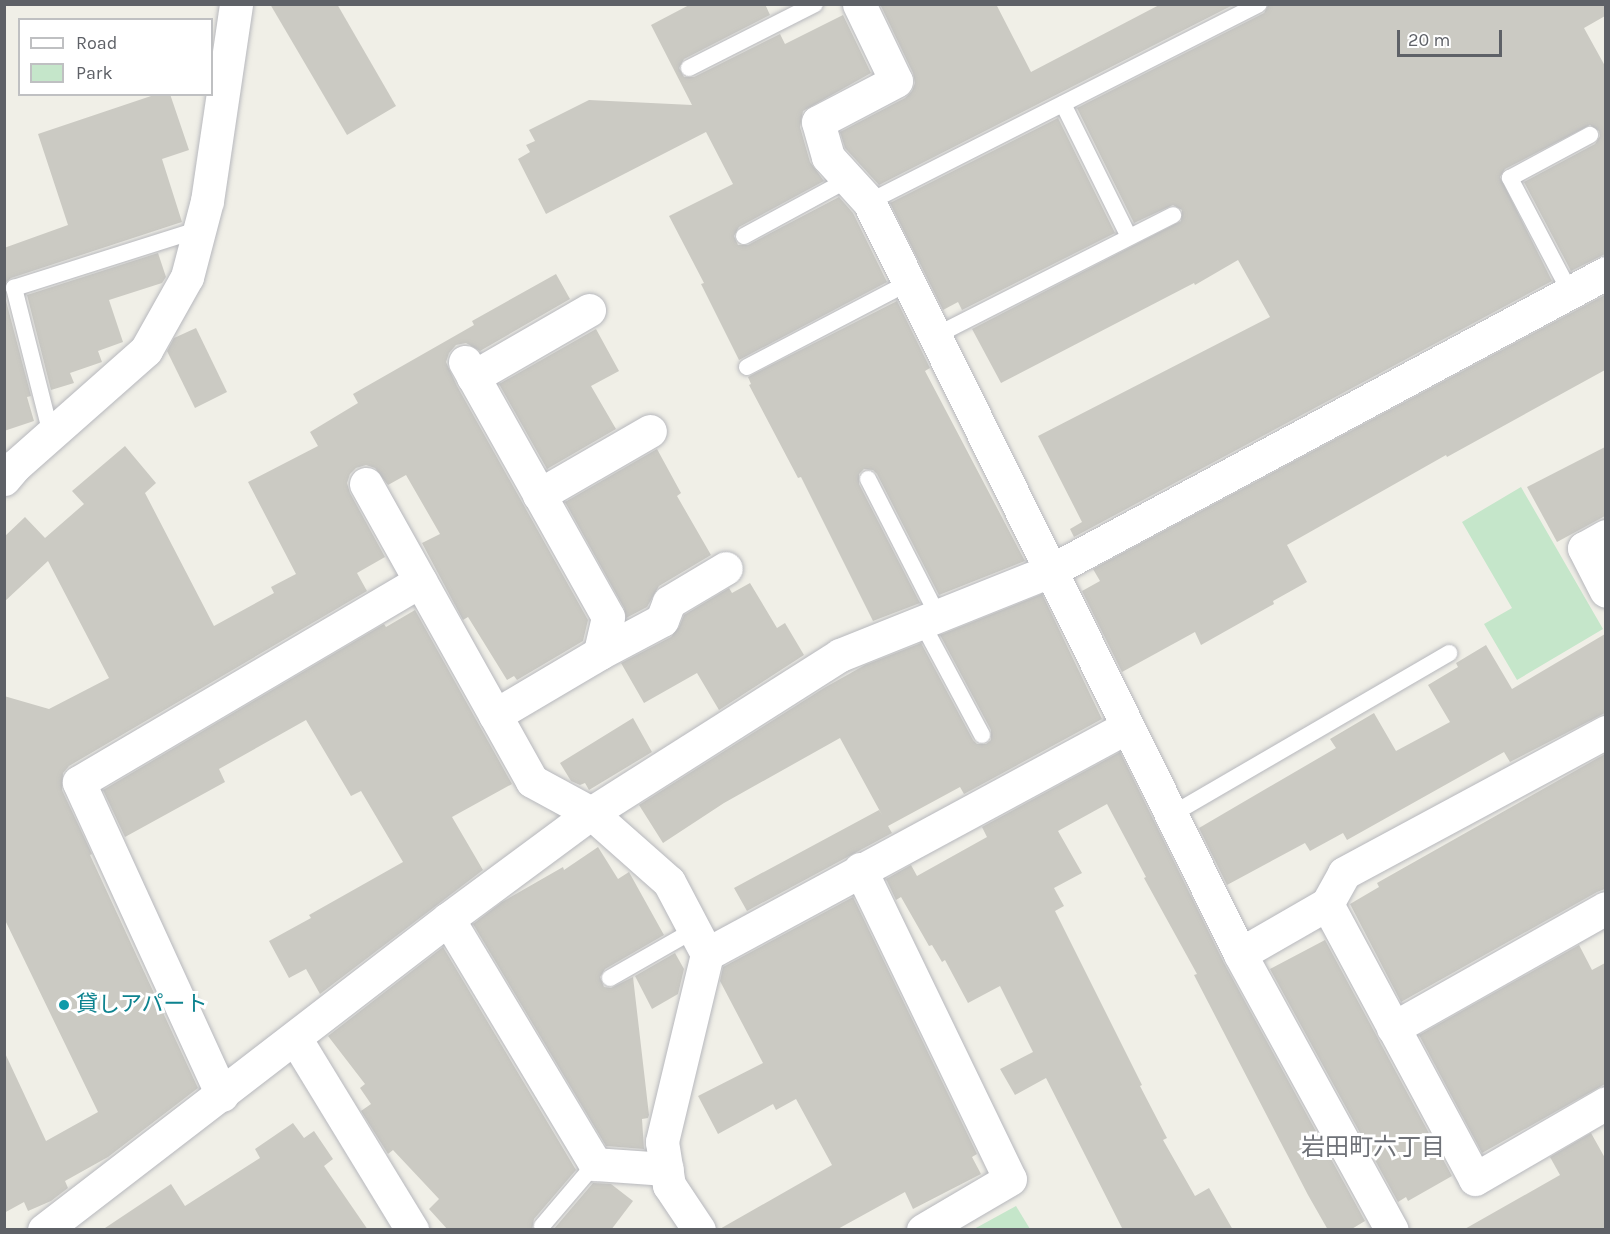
<!DOCTYPE html>
<html>
<head>
<meta charset="utf-8">
<style>
  body { margin:0 }
  #map { position:relative; width:1610px; height:1234px; overflow:hidden; background:#f0efe7; font-family:Karla,"Noto Sans JP",sans-serif }
  div>[style] { position:absolute }
  .green>* { inset:0; background:#c5e6ca }
  .building>* { inset:0; background:#cbcac3 }
  .roads { filter:drop-shadow(0 0 2px #b7b8bd) drop-shadow(0 0 2px #b7b8bd) }
  .lane>* { height:16px; margin:-8px; padding:0 8px; transform-origin:8px; border-radius:8px; background:#fff }
  .street>* { height:33px; margin:-16.5px; padding:0 16.5px; transform-origin:16.5px; border-radius:16.5px; background:#fff }
  .dots>* { width:16px; height:16px; translate:-50% -50%; box-sizing:border-box; border:3px solid #fff; border-radius:50% }
  span { translate:-50% -50%; white-space:nowrap; text-align:center; line-height:1.15; -webkit-text-stroke:6px #fff; paint-order:stroke }
  .culture-label { font-size:22px; color:#0d838f }
  .left { translate:0 -50%; text-align:left }
  .neighbourhood-label { font-size:24px; color:#6f7278 }
  .frame { position:absolute; inset:0; border:6px solid #5e6167; pointer-events:none }
  .legend { position:absolute; left:18px; top:18px; width:195px; height:78px; box-sizing:border-box; background:#fff; border:2px solid #bfc0c2; margin:0; padding:8px 10px; list-style:none; font-size:18px; color:#5e6167 }
  .legend li { display:flex; align-items:center; gap:12px; height:30px }
  .legend b { width:30px; border:2px solid #bfc0c2 }
  .scale { position:absolute; left:1397px; top:30px; width:105px; height:27px; box-sizing:border-box; border:3px solid #5e6167; border-top:0; padding-left:8px; font-size:18px; line-height:21px; white-space:nowrap; color:#5e6167; -webkit-text-stroke:4px #fff; paint-order:stroke }
</style>
</head>
<body>
<div id="map">
  <div class="green">
    <i style="clip-path:polygon(1521px 487px,1603px 629px,1517px 680px,1484px 624px,1512px 608px,1462px 522px)"></i>
    <i style="clip-path:polygon(1016px 1206px,1030px 1229px,974px 1229px)"></i>
  </div>
  <div class="building">
    <i style="clip-path:polygon(270px 4px,337px 4px,396px 106px,347px 135px)"></i>
    <i style="clip-path:polygon(691px 4px,765px 4px,770px 15px,684px 59px,679px 68px,684px 77px,694px 77px,780px 34px,785px 44px,843px 15px,871px 73px,803px 111px,800px 127px,810px 162px,824px 181px,739px 227px,734px 236px,738px 245px,748px 245px,839px 197px,853px 213px,887px 282px,739px 360px,701px 284px,704px 283px,669px 216px,733px 184px,706px 132px,546px 214px,518px 159px,530px 152px,526px 145px,535px 141px,529px 130px,589px 100px,692px 105px,651px 25px)"></i>
    <i style="clip-path:polygon(880px 4px,996px 4px,1031px 72px,1161px 4px,1235px 4px,879px 185px,845px 148px,840px 132px,905px 98px,912px 91px,915px 83px,913px 73px)"></i>
    <i style="clip-path:polygon(1269px 4px,1605px 4px,1605px 16px,1584px 28px,1605px 66px,1605px 254px,1571px 271px,1524px 182px,1595px 144px,1600px 136px,1599px 131px,1590px 125px,1505px 169px,1500px 177px,1552px 281px,1074px 537px,1070px 529px,1082px 522px,1038px 436px,1270px 317px,1238px 260px,1195px 285px,1194px 283px,1001px 383px,972px 329px,1181px 221px,1182px 210px,1173px 205px,1134px 223px,1077px 108px,1264px 13px)"></i>
    <i style="clip-path:polygon(157px 94px,170px 94px,189px 150px,162px 159px,182px 222px,11px 278px,4px 284px,4px 248px,68px 225px,38px 134px)"></i>
    <i style="clip-path:polygon(1058px 118px,1115px 233px,962px 310px,958px 302px,943px 310px,890px 203px)"></i>
    <i style="clip-path:polygon(158px 253px,166px 277px,162px 283px,109px 300px,123px 342px,98px 351px,102px 362px,70px 373px,74px 383px,51px 390px,27px 295px)"></i>
    <i style="clip-path:polygon(556px 274px,570px 299px,480px 351px,466px 343px,456px 345px,449px 353px,446px 362px,457px 386px,588px 620px,583px 641px,517px 680px,514px 676px,507px 680px,468px 617px,463px 620px,422px 543px,440px 534px,406px 475px,388px 485px,375px 468px,366px 465px,356px 468px,350px 474px,347px 483px,350px 493px,385px 557px,357px 573px,367px 591px,69px 766px,63px 773px,62px 790px,92px 854px,90px 855px,198px 1088px,108px 1157px,65px 1181px,68px 1188px,51px 1201px,28px 1211px,24px 1202px,4px 1213px,4px 1051px,46px 1141px,98px 1112px,4px 918px,4px 696px,49px 709px,109px 678px,48px 561px,4px 602px,4px 537px,25px 517px,45px 538px,84px 504px,72px 491px,125px 446px,156px 483px,145px 493px,214px 626px,274px 593px,271px 587px,296px 574px,248px 482px,318px 446px,310px 432px,358px 403px,353px 394px,474px 325px,472px 321px)"></i>
    <i style="clip-path:polygon(4px 293px,31px 396px,27px 397px,34px 421px,4px 431px)"></i>
    <i style="clip-path:polygon(1605px 295px,1605px 370px,1447px 457px,1446px 455px,1287px 545px,1307px 582px,1273px 601px,1274px 604px,1201px 645px,1195px 632px,1122px 672px,1082px 591px,1100px 581px,1093px 569px)"></i>
    <i style="clip-path:polygon(897px 301px,930px 368px,925px 371px,1025px 561px,939px 595px,877px 474px,873px 470px,864px 469px,859px 474px,859px 484px,920px 603px,873px 621px,801px 477px,798px 478px,749px 385px,751px 384px,748px 377px)"></i>
    <i style="clip-path:polygon(196px 328px,227px 392px,195px 408px,167px 351px,174px 338px)"></i>
    <i style="clip-path:polygon(596px 329px,619px 371px,591px 386px,616px 429px,547px 469px,499px 384px)"></i>
    <i style="clip-path:polygon(1605px 447px,1605px 516px,1557px 542px,1527px 487px)"></i>
    <i style="clip-path:polygon(657px 449px,681px 493px,677px 496px,711px 555px,659px 586px,647px 607px,626px 618px,624px 608px,565px 502px)"></i>
    <i style="clip-path:polygon(750px 583px,777px 628px,785px 623px,804px 655px,719px 710px,697px 673px,644px 703px,621px 663px,671px 637px,679px 627px,684px 615px,729px 588px,732px 593px)"></i>
    <i style="clip-path:polygon(1042px 594px,1102px 719px,964px 794px,960px 787px,888px 826px,892px 833px,747px 911px,734px 888px,879px 810px,882px 815px,840px 738px,724px 803px,663px 843px,639px 805px,824px 688px,865px 665px,921px 643px,973px 740px,977px 744px,986px 744px,991px 740px,991px 730px,940px 635px)"></i>
    <i style="clip-path:polygon(415px 610px,512px 784px,452px 817px,483px 870px,320px 994px,306px 969px,289px 978px,269px 941px,311px 918px,309px 915px,403px 862px,361px 791px,351px 796px,306px 720px,219px 769px,225px 782px,125px 837px,103px 790px,384px 624px,386px 627px)"></i>
    <i style="clip-path:polygon(1605px 634px,1605px 713px,1510px 762px,1504px 752px,1347px 840px,1343px 833px,1310px 851px,1305px 843px,1227px 885px,1199px 828px,1336px 748px,1330px 739px,1374px 713px,1396px 751px,1450px 722px,1428px 685px,1458px 667px,1456px 663px,1486px 645px,1512px 689px)"></i>
    <i style="clip-path:polygon(633px 718px,652px 752px,589px 790px,585px 783px,580px 785px,571px 781px,560px 763px)"></i>
    <i style="clip-path:polygon(1120px 752px,1224px 963px,1365px 1221px,1350px 1230px,1328px 1230px,1308px 1195px,1194px 975px,1197px 974px,1144px 878px,1146px 877px,1107px 804px,1058px 831px,1082px 873px,1054px 888px,1064px 906px,1055px 911px,1142px 1085px,1140px 1086px,1167px 1138px,1163px 1140px,1195px 1196px,1209px 1188px,1233px 1230px,1123px 1230px,1046px 1078px,1015px 1095px,1000px 1069px,1033px 1052px,1000px 986px,968px 1003px,945px 960px,942px 962px,932px 945px,929px 946px,901px 897px,896px 900px,886px 879px,911px 865px,917px 876px,987px 837px,982px 827px)"></i>
    <i style="clip-path:polygon(1605px 754px,1605px 889px,1597px 892px,1401px 1002px,1350px 904px,1379px 887px,1377px 883px)"></i>
    <i style="clip-path:polygon(598px 847px,618px 879px,629px 872px,664px 935px,605px 969px,600px 977px,604px 987px,611px 988px,633px 977px,649px 1115px,648px 1118px,642px 1119px,644px 1149px,606px 1146px,473px 924px,502px 902px,563px 867px,564px 870px)"></i>
    <i style="clip-path:polygon(853px 897px,977px 1154px,972px 1157px,981px 1174px,913px 1209px,905px 1192px,836px 1230px,718px 1230px,832px 1165px,796px 1099px,776px 1110px,773px 1104px,718px 1134px,698px 1096px,763px 1063px,720px 981px,723px 967px)"></i>
    <i style="clip-path:polygon(1325px 940px,1452px 1176px,1408px 1201px,1406px 1197px,1398px 1202px,1270px 969px)"></i>
    <i style="clip-path:polygon(1579px 945px,1592px 970px,1605px 963px,1605px 1084px,1482px 1153px,1419px 1035px)"></i>
    <i style="clip-path:polygon(443px 947px,576px 1170px,534px 1219px,532px 1230px,448px 1230px,429px 1209px,439px 1199px,393px 1150px,388px 1154px,361px 1111px,371px 1104px,360px 1088px,365px 1084px,328px 1036px)"></i>
    <i style="clip-path:polygon(675px 953px,684px 969px,678px 994px,652px 1009px,635px 976px)"></i>
    <i style="clip-path:polygon(293px 1123px,304px 1138px,314px 1131px,333px 1159px,324px 1166px,368px 1230px,102px 1230px,171px 1184px,185px 1206px,260px 1158px,255px 1149px)"></i>
    <i style="clip-path:polygon(1591px 1133px,1605px 1158px,1605px 1230px,1463px 1230px,1560px 1175px,1550px 1157px)"></i>
    <i style="clip-path:polygon(593px 1183px,611px 1184px,633px 1201px,611px 1230px,553px 1230px)"></i>
  </div>
  <div class="roads">
    <div class="lane">
      <i style="left:689px;top:68px;width:141px;rotate:-26.9deg"></i>
      <i style="left:1063px;top:104px;width:148px;rotate:63.6deg"></i>
      <i style="left:869px;top:202px;width:437px;rotate:-26.9deg"></i>
      <i style="left:744px;top:236px;width:119px;rotate:-28.5deg"></i>
      <i style="left:1570px;top:292px;width:129px;rotate:-117.8deg"></i>
      <i style="left:1510px;top:178px;width:91px;rotate:-28.3deg"></i>
      <i style="left:935px;top:336px;width:267px;rotate:-26.9deg"></i>
      <i style="left:747px;top:367px;width:182px;rotate:-27.6deg"></i>
      <i style="left:51px;top:434px;width:151px;rotate:-104.2deg"></i>
      <i style="left:14px;top:288px;width:195px;rotate:-17.6deg"></i>
      <i style="left:868px;top:479px;width:154px;rotate:62.9deg"></i>
      <i style="left:922px;top:623px;width:127px;rotate:61.8deg"></i>
      <i style="left:1171px;top:815px;width:322px;rotate:-30.2deg"></i>
      <i style="left:610px;top:978px;width:97px;rotate:-29.7deg"></i>
      <i style="left:542px;top:1226px;width:82px;rotate:-49.5deg"></i>
    </div>
    <div class="street">
      <i style="left:859px;top:4px;width:85px;rotate:64.3deg"></i>
      <i style="left:896px;top:81px;width:88px;rotate:152.3deg"></i>
      <i style="left:818px;top:122px;width:36px;rotate:74deg"></i>
      <i style="left:828px;top:157px;width:61px;rotate:47.7deg"></i>
      <i style="left:869px;top:202px;width:839px;rotate:63.74deg"></i>
      <i style="left:1240px;top:954px;width:315px;rotate:61.2deg"></i>
      <i style="left:465px;top:362px;width:292px;rotate:60.7deg"></i>
      <i style="left:608px;top:617px;width:37px;rotate:103deg"></i>
      <i style="left:600px;top:653px;width:122px;rotate:149.4deg"></i>
      <i style="left:473px;top:377px;width:134px;rotate:-30deg"></i>
      <i style="left:4px;top:479px;width:17px;rotate:-50deg"></i>
      <i style="left:15px;top:466px;width:175px;rotate:-41.5deg"></i>
      <i style="left:146px;top:350px;width:84px;rotate:-60.7deg"></i>
      <i style="left:187px;top:277px;width:79px;rotate:-75.3deg"></i>
      <i style="left:207px;top:201px;width:199px;rotate:-81.6deg"></i>
      <i style="left:366px;top:484px;width:340px;rotate:60.8deg"></i>
      <i style="left:532px;top:781px;width:67px;rotate:28.5deg"></i>
      <i style="left:591px;top:813px;width:104px;rotate:41.5deg"></i>
      <i style="left:669px;top:882px;width:81px;rotate:62.2deg"></i>
      <i style="left:707px;top:954px;width:193px;rotate:103.5deg"></i>
      <i style="left:662px;top:1142px;width:44px;rotate:80.8deg"></i>
      <i style="left:669px;top:1185px;width:54px;rotate:56.3deg"></i>
      <i style="left:539px;top:495px;width:128px;rotate:-30deg"></i>
      <i style="left:1606px;top:536px;width:25px;rotate:151deg"></i>
      <i style="left:1584px;top:548px;width:48px;rotate:62.9deg"></i>
      <i style="left:600px;top:653px;width:70px;rotate:-28deg"></i>
      <i style="left:662px;top:620px;width:19px;rotate:-69deg"></i>
      <i style="left:669px;top:602px;width:66px;rotate:-30.8deg"></i>
      <i style="left:860px;top:869px;width:344px;rotate:64.2deg"></i>
      <i style="left:1010px;top:1179px;width:101px;rotate:149.6deg"></i>
      <i style="left:1327px;top:904px;width:312px;rotate:61.7deg"></i>
      <i style="left:1475px;top:1179px;width:151px;rotate:-30.1deg"></i>
      <i style="left:448px;top:919px;width:286px;rotate:59deg"></i>
      <i style="left:595px;top:1164px;width:72px;rotate:4deg"></i>
      <i style="left:707px;top:954px;width:477px;rotate:-28.4deg"></i>
      <i style="left:1240px;top:954px;width:100px;rotate:-29.9deg"></i>
      <i style="left:1327px;top:904px;width:35px;rotate:-61deg"></i>
      <i style="left:1344px;top:873px;width:298px;rotate:-28.3deg"></i>
      <i style="left:1393px;top:1028px;width:244px;rotate:-29.4deg"></i>
      <i style="left:295px;top:1038px;width:225px;rotate:58.6deg"></i>
      <i style="left:222px;top:1095px;width:344px;rotate:-114.6deg"></i>
      <i style="left:79px;top:782px;width:396px;rotate:-30.5deg"></i>
      <i style="left:44px;top:1230px;width:510px;rotate:-37.59deg"></i>
      <i style="left:448px;top:919px;width:178px;rotate:-36.5deg"></i>
      <i style="left:591px;top:813px;width:295px;rotate:-32.4deg"></i>
      <i style="left:840px;top:655px;width:226px;rotate:-21.8deg"></i>
      <i style="left:1050px;top:571px;width:631px;rotate:-28.19deg"></i>
    </div>
  </div>
  <div class="dots">
    <i style="left:64px;top:1005px;background:#0f9aa8"></i>
  </div>
  <div class="culture-label">
    <span class="left" style="left:76px;top:1005px">貸しアパート</span>
  </div>
  <div class="neighbourhood-label">
    <span style="left:1373px;top:1148px">岩田町六丁目</span>
  </div>
  <div class="frame"></div>
  <ul class="legend">
  <li><b style="height:8px;background:#fff"></b>Road</li>
  <li><b style="height:16px;background:#c5e6ca"></b>Park</li>
  </ul>
  <div class="scale">20 m</div>
</div>
</body>
</html>
